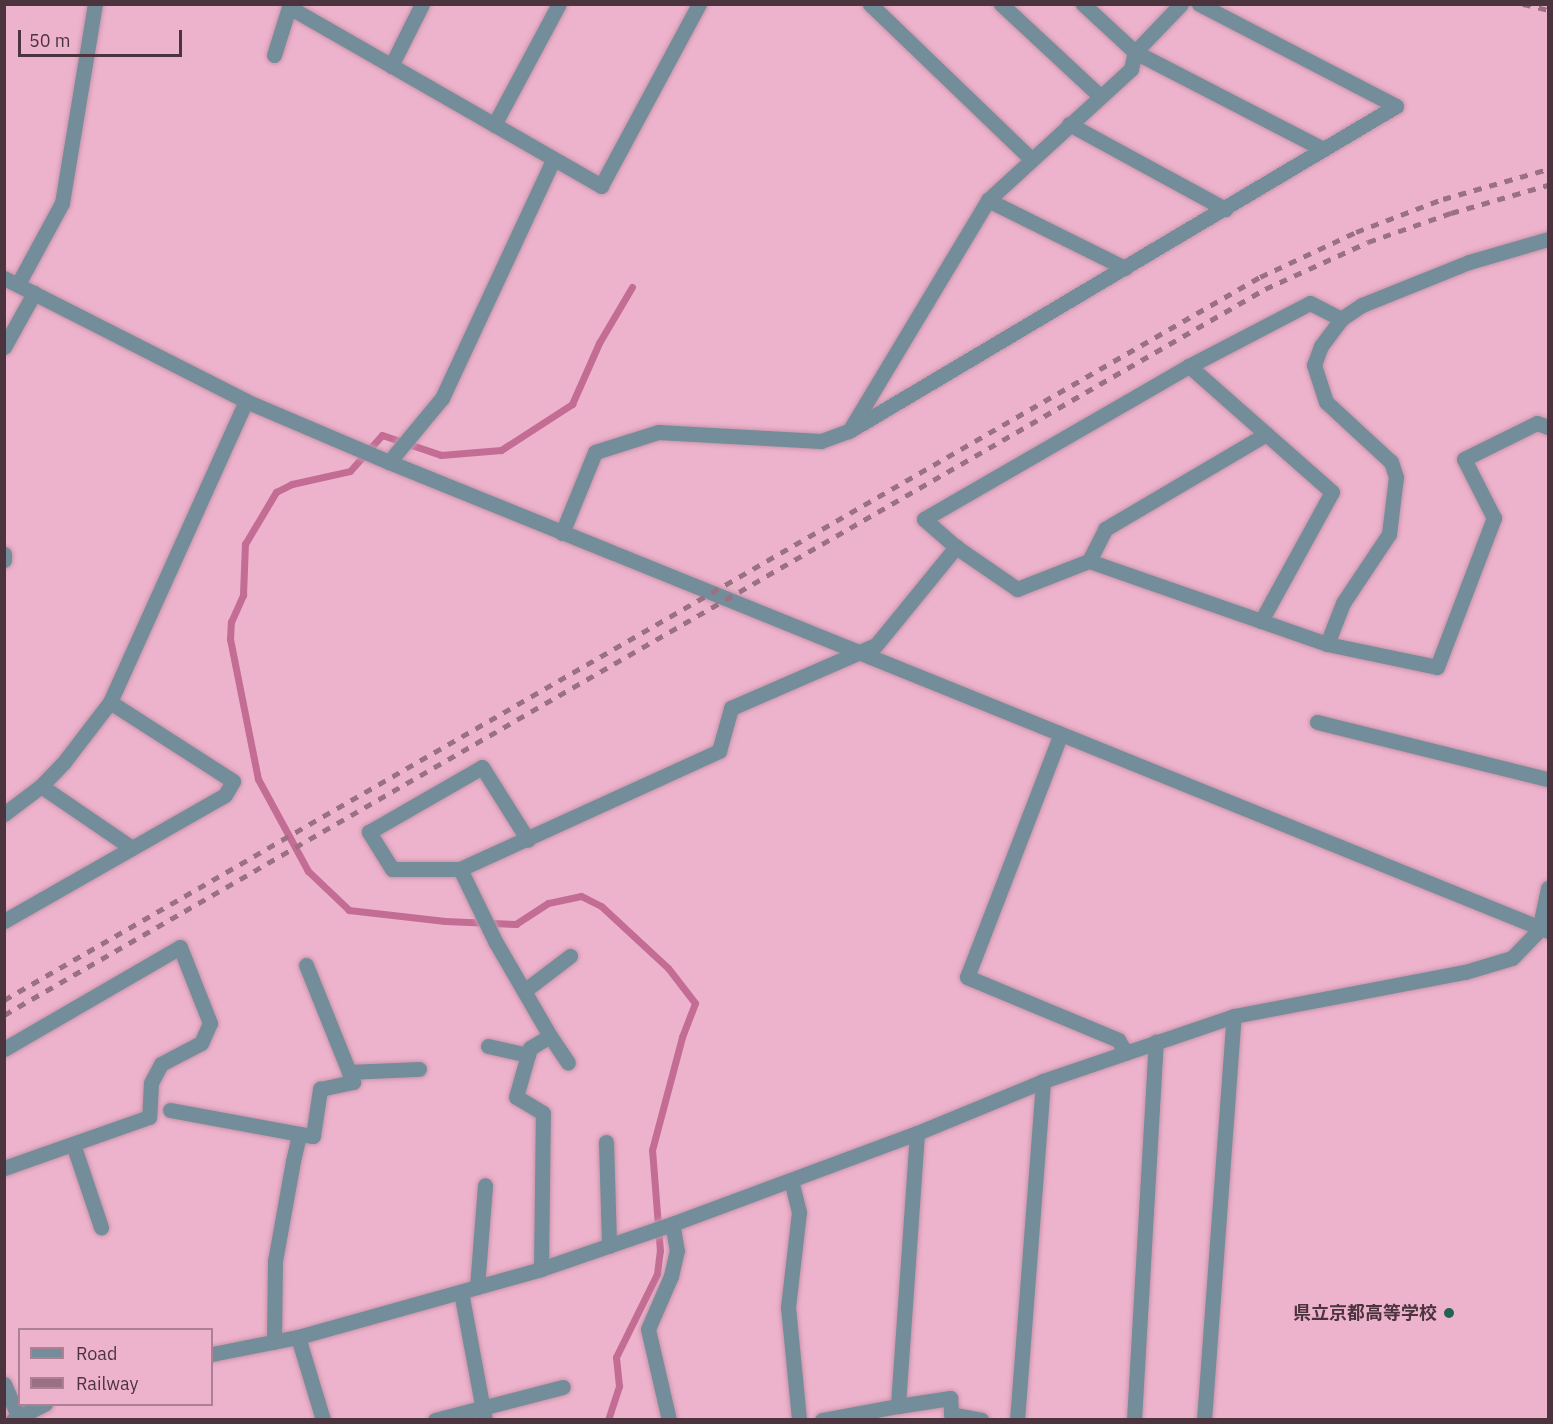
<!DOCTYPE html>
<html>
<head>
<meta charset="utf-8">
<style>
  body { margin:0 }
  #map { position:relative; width:1553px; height:1424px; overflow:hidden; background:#eeb3cc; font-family:"IBM Plex Sans","Noto Sans JP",sans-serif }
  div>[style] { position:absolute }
  .stream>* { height:7px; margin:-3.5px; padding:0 3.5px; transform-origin:3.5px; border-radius:3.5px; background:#c36d95 }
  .roads { filter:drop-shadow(0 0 2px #c795aa) drop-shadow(0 0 2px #c795aa) }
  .minor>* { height:15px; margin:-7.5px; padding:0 7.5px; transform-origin:7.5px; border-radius:7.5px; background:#748d9a }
  .rail>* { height:4.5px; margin-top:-2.25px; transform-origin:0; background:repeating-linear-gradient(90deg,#9a7182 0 8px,transparent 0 16px) }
  .dots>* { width:16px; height:16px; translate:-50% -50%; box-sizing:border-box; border:3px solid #eeb3cc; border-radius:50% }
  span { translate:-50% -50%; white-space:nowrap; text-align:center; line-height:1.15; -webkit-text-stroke:5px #eeb3cc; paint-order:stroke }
  .poi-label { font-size:18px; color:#4c343e; font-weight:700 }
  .right { translate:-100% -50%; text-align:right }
  .frame { position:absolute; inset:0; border:6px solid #4c343e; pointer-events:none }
  .legend { position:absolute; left:18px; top:1328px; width:195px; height:78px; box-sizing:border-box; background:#eeb3cc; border:2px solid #ad8093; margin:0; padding:8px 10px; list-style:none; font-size:18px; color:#4c343e }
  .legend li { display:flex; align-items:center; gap:12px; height:30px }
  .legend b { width:30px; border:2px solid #ad8093 }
  .scale { position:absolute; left:18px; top:30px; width:164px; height:27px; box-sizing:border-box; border:3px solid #4c343e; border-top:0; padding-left:8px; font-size:18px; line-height:21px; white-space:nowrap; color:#4c343e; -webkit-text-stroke:4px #eeb3cc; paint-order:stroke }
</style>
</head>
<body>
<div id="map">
  <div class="stream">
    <i style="left:608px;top:1420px;width:36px;rotate:-72deg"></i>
    <i style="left:619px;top:1386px;width:29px;rotate:-96deg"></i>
    <i style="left:616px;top:1357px;width:93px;rotate:-63.7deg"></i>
    <i style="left:657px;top:1274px;width:23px;rotate:-83deg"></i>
    <i style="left:660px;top:1251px;width:101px;rotate:-94.5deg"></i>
    <i style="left:652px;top:1150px;width:117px;rotate:-75.1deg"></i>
    <i style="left:682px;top:1037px;width:36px;rotate:-69deg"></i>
    <i style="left:695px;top:1003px;width:44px;rotate:-127.6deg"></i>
    <i style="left:668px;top:968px;width:91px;rotate:-137.2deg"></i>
    <i style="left:601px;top:906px;width:22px;rotate:-153deg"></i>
    <i style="left:581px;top:896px;width:34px;rotate:168deg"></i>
    <i style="left:548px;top:903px;width:38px;rotate:147deg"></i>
    <i style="left:516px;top:924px;width:71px;rotate:-177.6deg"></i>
    <i style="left:445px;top:921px;width:97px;rotate:-173.5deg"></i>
    <i style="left:349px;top:910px;width:57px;rotate:-136.4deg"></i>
    <i style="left:308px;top:871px;width:105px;rotate:-118.5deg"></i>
    <i style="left:258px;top:779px;width:143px;rotate:-101.3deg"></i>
    <i style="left:230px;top:639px;width:17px;rotate:-87deg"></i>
    <i style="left:231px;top:622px;width:30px;rotate:-66deg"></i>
    <i style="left:243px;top:595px;width:51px;rotate:-87.8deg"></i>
    <i style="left:245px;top:544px;width:61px;rotate:-59.2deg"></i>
    <i style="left:276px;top:492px;width:18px;rotate:-27deg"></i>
    <i style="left:292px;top:484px;width:59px;rotate:-12.6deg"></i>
    <i style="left:350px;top:471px;width:48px;rotate:-48.4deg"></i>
    <i style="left:382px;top:435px;width:62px;rotate:18.7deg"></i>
    <i style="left:441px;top:455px;width:60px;rotate:-4.8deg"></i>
    <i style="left:501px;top:450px;width:85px;rotate:-32.9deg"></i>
    <i style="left:572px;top:404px;width:67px;rotate:-66.1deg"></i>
    <i style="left:599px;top:343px;width:65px;rotate:-59.5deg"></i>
  </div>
  <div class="roads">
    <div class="minor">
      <i style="left:870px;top:4px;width:222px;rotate:43.9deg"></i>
      <i style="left:1001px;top:4px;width:135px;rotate:42.9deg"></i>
      <i style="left:1083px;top:4px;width:71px;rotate:42.7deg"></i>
      <i style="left:1135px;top:52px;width:212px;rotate:27.3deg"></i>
      <i style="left:289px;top:7px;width:360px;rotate:29.8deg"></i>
      <i style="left:601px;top:186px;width:207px;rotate:-61.7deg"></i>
      <i style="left:274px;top:55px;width:53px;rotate:-72.6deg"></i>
      <i style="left:391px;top:66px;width:69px;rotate:-63.4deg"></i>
      <i style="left:1069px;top:124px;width:178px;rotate:28.6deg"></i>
      <i style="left:494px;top:125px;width:137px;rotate:-61.8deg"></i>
      <i style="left:988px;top:200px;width:153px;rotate:26.4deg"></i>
      <i style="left:4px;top:278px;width:271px;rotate:26.9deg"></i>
      <i style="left:246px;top:401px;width:155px;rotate:23.1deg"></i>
      <i style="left:389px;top:462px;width:1250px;rotate:22.03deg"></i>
      <i style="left:18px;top:284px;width:92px;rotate:-61.5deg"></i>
      <i style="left:62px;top:203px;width:202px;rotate:-80.6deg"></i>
      <i style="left:4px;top:347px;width:62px;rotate:-60.9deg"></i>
      <i style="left:1189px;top:366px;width:136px;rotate:-27.5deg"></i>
      <i style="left:1310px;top:303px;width:35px;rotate:27deg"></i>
      <i style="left:851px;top:428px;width:266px;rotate:-59deg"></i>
      <i style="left:988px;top:200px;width:194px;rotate:-42.5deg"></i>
      <i style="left:1131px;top:69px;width:17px;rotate:-77deg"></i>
      <i style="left:1135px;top:52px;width:66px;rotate:-46.2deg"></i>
      <i style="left:389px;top:462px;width:83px;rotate:-50.4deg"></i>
      <i style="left:442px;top:398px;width:263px;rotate:-65deg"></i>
      <i style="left:562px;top:533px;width:87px;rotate:-67.8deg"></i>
      <i style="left:595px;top:452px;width:66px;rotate:-17.6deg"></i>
      <i style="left:658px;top:432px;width:163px;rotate:3.2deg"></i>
      <i style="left:821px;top:441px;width:30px;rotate:-20deg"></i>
      <i style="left:849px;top:431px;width:636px;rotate:-30.72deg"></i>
      <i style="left:1396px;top:106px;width:222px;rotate:-152.6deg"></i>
      <i style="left:4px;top:554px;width:6px;rotate:90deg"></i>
      <i style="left:1089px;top:561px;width:36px;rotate:-63deg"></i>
      <i style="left:1105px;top:529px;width:187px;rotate:-30.5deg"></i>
      <i style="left:1261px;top:621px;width:147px;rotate:-61.2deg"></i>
      <i style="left:1332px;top:492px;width:191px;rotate:-138.6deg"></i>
      <i style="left:1189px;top:366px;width:306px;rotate:150deg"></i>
      <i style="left:924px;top:519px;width:43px;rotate:41.2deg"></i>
      <i style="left:956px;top:547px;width:74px;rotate:34.5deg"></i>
      <i style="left:1017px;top:589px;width:77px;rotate:-21.3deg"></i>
      <i style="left:1089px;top:561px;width:182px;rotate:19.2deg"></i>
      <i style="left:1261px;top:621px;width:70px;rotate:19.2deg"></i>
      <i style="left:1327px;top:644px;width:44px;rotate:-68.7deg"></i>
      <i style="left:1343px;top:603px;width:83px;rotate:-56.3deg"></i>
      <i style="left:1389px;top:534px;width:57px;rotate:-83deg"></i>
      <i style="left:1396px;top:477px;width:16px;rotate:-108deg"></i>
      <i style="left:1391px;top:462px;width:88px;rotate:-137.3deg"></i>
      <i style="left:1326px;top:402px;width:39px;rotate:-108deg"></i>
      <i style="left:1314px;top:365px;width:20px;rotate:-70deg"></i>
      <i style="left:1321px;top:346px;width:34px;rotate:-53deg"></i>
      <i style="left:1341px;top:319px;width:25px;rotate:-34deg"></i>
      <i style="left:1362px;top:305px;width:115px;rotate:-21.9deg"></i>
      <i style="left:1469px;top:262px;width:82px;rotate:-16.2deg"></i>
      <i style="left:1327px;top:644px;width:112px;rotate:11.8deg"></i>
      <i style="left:1437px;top:667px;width:160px;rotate:-69.1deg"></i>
      <i style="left:1494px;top:518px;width:66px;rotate:-117deg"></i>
      <i style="left:1464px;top:459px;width:81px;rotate:-26.3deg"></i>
      <i style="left:1537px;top:423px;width:12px;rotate:20deg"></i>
      <i style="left:1317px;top:722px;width:238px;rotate:13.9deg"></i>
      <i style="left:1060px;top:736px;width:258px;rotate:111.1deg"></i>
      <i style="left:967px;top:977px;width:164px;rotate:22.6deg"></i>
      <i style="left:1118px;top:1040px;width:15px;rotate:58deg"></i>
      <i style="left:41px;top:786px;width:110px;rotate:34.3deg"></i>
      <i style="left:4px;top:814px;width:46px;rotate:-37.1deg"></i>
      <i style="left:41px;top:786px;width:33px;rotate:-46deg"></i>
      <i style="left:64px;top:762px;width:76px;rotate:-52.5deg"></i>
      <i style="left:110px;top:702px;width:330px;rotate:-65.7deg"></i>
      <i style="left:460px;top:869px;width:68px;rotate:180deg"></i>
      <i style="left:392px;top:869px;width:44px;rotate:-121.9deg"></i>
      <i style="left:369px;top:832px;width:130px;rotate:-29.9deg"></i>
      <i style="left:482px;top:767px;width:86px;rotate:57.8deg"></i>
      <i style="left:4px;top:921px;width:254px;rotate:-29.7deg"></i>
      <i style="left:225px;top:795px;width:16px;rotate:-60deg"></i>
      <i style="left:233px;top:781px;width:146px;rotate:-147.3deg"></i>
      <i style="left:306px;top:965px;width:115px;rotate:68.1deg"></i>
      <i style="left:524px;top:991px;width:58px;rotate:-37.3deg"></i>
      <i style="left:550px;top:1036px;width:32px;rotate:56deg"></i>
      <i style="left:488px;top:1046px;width:41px;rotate:12.7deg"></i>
      <i style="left:4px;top:1049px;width:203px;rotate:-30.1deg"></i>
      <i style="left:180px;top:947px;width:82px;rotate:68.5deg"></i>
      <i style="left:210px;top:1023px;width:22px;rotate:114deg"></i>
      <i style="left:201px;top:1043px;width:45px;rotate:152.3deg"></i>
      <i style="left:161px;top:1064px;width:21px;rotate:118deg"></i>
      <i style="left:151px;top:1083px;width:34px;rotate:93deg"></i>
      <i style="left:149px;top:1117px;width:154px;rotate:160.6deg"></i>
      <i style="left:170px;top:1110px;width:131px;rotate:10.5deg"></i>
      <i style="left:917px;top:1133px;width:274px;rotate:94deg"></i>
      <i style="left:898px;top:1406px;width:53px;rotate:-8.7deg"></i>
      <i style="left:950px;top:1398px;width:22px;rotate:85deg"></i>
      <i style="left:606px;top:1142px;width:104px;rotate:88.3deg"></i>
      <i style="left:73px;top:1144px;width:88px;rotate:71.4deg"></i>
      <i style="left:791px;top:1180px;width:33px;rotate:76deg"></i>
      <i style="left:799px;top:1212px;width:96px;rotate:96.6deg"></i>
      <i style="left:788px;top:1307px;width:114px;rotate:84.4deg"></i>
      <i style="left:541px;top:1269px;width:156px;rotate:-89.3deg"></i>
      <i style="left:543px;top:1113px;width:31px;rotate:-149deg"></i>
      <i style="left:516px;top:1097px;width:51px;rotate:-74.1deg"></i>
      <i style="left:530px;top:1048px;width:23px;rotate:-31deg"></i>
      <i style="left:550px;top:1036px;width:110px;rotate:-120.1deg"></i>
      <i style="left:495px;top:941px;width:80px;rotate:-115.9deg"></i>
      <i style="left:460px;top:869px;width:285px;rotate:-24.5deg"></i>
      <i style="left:719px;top:751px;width:45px;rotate:-74.4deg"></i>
      <i style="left:731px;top:708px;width:158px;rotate:-23.5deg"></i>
      <i style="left:876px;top:645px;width:127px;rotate:-50.8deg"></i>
      <i style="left:477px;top:1287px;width:102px;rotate:-85.5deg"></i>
      <i style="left:461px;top:1292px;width:130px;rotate:79.4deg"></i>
      <i style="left:298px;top:1337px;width:87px;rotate:73.2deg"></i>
      <i style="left:274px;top:1342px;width:81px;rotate:-89.3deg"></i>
      <i style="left:275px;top:1261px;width:102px;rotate:-79.8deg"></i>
      <i style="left:293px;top:1161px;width:28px;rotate:-77deg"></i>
      <i style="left:299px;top:1134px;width:14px;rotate:8deg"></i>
      <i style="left:313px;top:1136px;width:48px;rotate:-81.5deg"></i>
      <i style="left:320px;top:1089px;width:34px;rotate:-12deg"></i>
      <i style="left:353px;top:1082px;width:11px;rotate:-112deg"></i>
      <i style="left:349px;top:1072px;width:70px;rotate:-2.5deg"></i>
      <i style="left:212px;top:1354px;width:88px;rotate:-11.2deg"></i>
      <i style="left:298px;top:1337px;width:252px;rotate:-15.6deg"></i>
      <i style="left:541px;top:1269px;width:139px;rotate:-19deg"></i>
      <i style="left:672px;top:1224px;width:261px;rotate:-20.4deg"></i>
      <i style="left:917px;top:1133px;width:136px;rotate:-22.4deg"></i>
      <i style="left:1043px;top:1081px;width:202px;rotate:-18.8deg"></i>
      <i style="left:1234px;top:1016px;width:235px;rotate:-10.8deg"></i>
      <i style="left:1465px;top:972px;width:49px;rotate:-16.6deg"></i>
      <i style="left:1512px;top:958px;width:39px;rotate:-46deg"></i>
      <i style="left:1539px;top:930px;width:43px;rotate:-77.9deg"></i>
      <i style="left:4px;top:1384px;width:36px;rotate:66deg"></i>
      <i style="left:951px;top:1414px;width:31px;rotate:11deg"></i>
      <i style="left:13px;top:1420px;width:36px;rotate:-27deg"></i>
      <i style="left:435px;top:1420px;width:132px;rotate:-14.5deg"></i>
      <i style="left:669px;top:1420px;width:93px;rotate:-103deg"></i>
      <i style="left:648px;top:1329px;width:58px;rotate:-66.5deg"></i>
      <i style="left:671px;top:1276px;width:26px;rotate:-77deg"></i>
      <i style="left:677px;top:1251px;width:27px;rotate:-100deg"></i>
      <i style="left:822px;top:1420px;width:77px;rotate:-10.4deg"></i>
      <i style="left:1017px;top:1420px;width:340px;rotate:-85.6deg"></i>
      <i style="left:1134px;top:1420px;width:379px;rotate:-86.7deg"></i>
      <i style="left:1204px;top:1420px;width:405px;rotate:-85.8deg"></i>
    </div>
  </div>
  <div class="rail">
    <i style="left:1523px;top:4px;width:26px;rotate:13deg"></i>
    <i style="left:4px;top:1000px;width:1449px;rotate:-29.93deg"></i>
    <i style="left:1260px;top:277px;width:106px;rotate:-25.1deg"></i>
    <i style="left:1356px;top:232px;width:93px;rotate:-20.8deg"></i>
    <i style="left:1443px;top:199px;width:109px;rotate:-15.9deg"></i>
    <i style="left:4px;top:1015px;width:1455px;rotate:-29.93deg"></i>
    <i style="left:1265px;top:289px;width:113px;rotate:-24.5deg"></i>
    <i style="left:1368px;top:242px;width:88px;rotate:-19.3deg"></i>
    <i style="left:1451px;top:213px;width:101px;rotate:-16.1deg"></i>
  </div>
  <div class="dots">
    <i style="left:1449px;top:1313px;background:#226351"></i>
  </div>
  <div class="poi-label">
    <span class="right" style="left:1437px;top:1313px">県立京都高等学校</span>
  </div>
  <div class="frame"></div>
  <ul class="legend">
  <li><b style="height:8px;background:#748d9a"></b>Road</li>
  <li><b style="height:8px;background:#9a7182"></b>Railway</li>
  </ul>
  <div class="scale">50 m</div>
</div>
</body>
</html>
